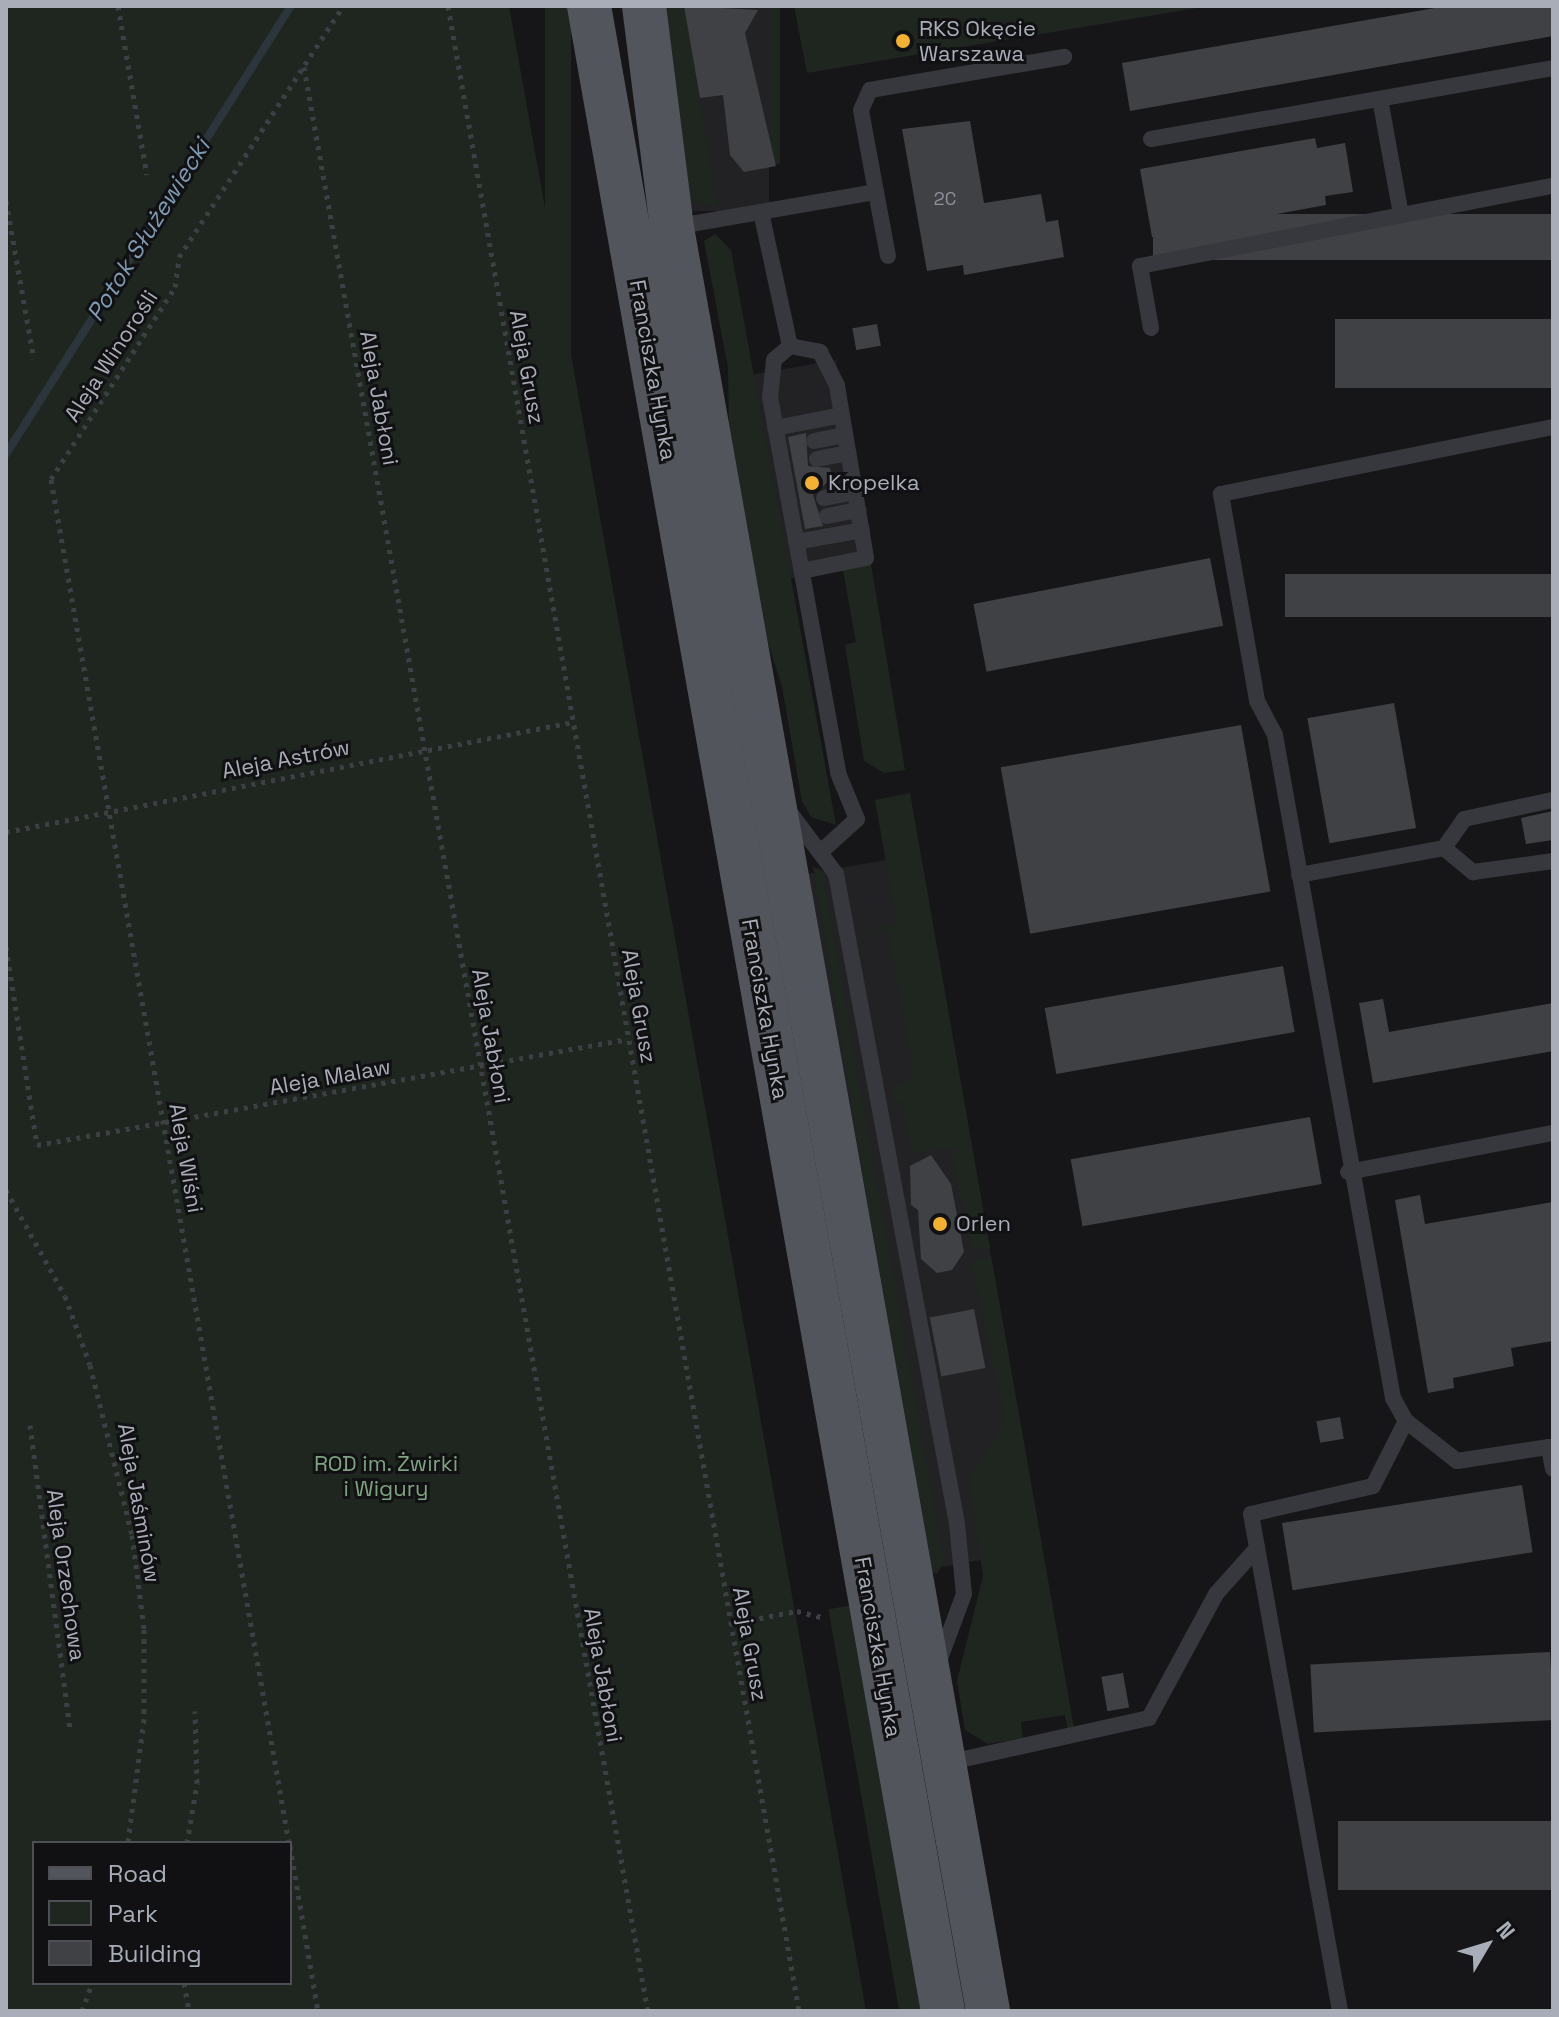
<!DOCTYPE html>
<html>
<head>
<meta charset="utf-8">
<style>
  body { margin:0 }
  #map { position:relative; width:1559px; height:2017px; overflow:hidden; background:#161618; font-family:"Space Grotesk",sans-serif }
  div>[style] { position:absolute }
  .built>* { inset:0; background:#222225; transform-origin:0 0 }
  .green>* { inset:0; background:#1e261f; transform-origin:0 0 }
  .stream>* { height:8px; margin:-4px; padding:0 4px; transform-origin:4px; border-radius:4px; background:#2c353c }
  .building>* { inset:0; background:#404145; transform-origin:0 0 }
  .path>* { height:5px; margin-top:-2.5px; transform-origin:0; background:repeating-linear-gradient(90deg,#3d3f44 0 4px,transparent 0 10px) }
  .service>* { height:16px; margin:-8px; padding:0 8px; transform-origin:8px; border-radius:8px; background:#37383d }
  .primary>* { height:44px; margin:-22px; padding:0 22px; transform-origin:22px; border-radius:22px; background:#53555c }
  .dots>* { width:22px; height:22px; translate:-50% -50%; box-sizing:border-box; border:4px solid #111113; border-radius:50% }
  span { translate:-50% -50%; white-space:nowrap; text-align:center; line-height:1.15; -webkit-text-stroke:6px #111113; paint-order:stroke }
  .number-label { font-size:18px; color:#8e929b }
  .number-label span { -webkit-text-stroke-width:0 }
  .poi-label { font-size:22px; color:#a8adb8 }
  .left { translate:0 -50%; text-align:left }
  .street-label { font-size:22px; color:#a8adb8 }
  .park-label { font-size:22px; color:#7fa381 }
  .water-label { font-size:24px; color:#7f9bb3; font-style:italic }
  .frame { position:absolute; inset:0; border:8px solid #a8adb8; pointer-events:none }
  .legend { position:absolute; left:32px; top:1841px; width:260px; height:144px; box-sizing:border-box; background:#111113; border:2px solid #4d4f55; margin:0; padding:10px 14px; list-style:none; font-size:24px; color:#a8adb8 }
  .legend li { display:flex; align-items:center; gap:16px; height:40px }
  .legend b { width:40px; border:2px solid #4d4f55 }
  .north { position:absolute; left:1447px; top:1905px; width:80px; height:80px; -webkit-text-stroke:6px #111113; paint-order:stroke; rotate:52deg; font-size:22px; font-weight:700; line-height:32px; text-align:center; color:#a8adb8 }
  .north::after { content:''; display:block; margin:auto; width:28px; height:36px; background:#a8adb8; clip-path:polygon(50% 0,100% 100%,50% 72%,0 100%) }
</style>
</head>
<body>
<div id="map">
  <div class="built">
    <i style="left:684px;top:6px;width:85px;height:205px"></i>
    <i style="left:836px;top:360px;width:207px;height:86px;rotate:80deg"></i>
    <i style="left:920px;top:854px;width:706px;height:118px;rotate:80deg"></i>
  </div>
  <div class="green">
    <i style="clip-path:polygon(evenodd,6px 6px,509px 6px,866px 2011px,6px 2011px,6px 6px,34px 1843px,290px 1843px,290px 1983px,34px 1983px,34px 1843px)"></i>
    <i style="left:545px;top:6px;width:26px;height:1606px"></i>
    <i style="clip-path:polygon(662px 6px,684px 6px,718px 208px,689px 199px)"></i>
    <i style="left:769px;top:6px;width:11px;height:158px"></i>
    <i style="clip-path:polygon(794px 6px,1209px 6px,807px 73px)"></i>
    <i style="clip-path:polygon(715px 234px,731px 250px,836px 825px,811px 817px,802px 801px,782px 687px,754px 598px,729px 441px,728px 368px,704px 241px)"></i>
    <i style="clip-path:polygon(871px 564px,905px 770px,884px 773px,864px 761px,845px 645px,856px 642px,843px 570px)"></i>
    <i style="clip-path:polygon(910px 793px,990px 1248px,973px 1251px,950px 1148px,912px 1154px,902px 1101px,894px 1102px,892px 1088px,914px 1076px,888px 930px,862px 932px,897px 924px,875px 800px)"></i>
    <i style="clip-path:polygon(813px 867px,822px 870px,944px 1561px,937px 1574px,927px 1571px)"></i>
    <i style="clip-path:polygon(991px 1255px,1074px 1728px,1068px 1730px,1065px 1715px,1021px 1722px,1023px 1738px,988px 1744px,965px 1730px,957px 1681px,983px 1576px,969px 1479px,1005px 1420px,971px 1261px)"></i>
    <i style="left:853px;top:1605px;width:412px;height:25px;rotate:80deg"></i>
  </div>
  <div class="stream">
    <i style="left:6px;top:454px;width:531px;rotate:-57.54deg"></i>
  </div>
  <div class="building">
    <i style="clip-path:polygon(684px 6px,758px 10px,745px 33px,776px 166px,744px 172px,730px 155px,723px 95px,700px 98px)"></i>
    <i style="clip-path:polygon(1446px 6px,1553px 6px,1553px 36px,1130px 111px,1122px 63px)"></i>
    <i style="clip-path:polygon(970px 121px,984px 203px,1041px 194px,1046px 222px,1058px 220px,1064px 257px,964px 275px,963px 265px,927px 271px,902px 129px)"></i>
    <i style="clip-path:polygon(1315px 138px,1317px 148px,1345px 143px,1353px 192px,1325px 196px,1326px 205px,1152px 237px,1140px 169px)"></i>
    <i style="left:1553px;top:214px;width:46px;height:400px;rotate:90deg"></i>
    <i style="left:1553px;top:319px;width:69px;height:218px;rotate:90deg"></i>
    <i style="left:877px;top:324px;width:22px;height:25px;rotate:80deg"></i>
    <i style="clip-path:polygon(806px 433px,808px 466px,830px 468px,832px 478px,813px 495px,823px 526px,805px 529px,788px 437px)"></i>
    <i style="left:1210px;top:558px;width:69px;height:241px;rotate:79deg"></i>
    <i style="left:1553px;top:574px;width:43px;height:268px;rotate:90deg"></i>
    <i style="left:1394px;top:703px;width:127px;height:88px;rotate:80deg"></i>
    <i style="left:1241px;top:725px;width:169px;height:244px;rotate:80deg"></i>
    <i style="clip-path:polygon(1553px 811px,1553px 840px,1526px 844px,1521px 818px)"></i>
    <i style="left:1283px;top:966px;width:67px;height:242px;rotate:80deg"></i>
    <i style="clip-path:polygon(1383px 999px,1389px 1032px,1553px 1003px,1553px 1051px,1373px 1083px,1359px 1003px)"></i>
    <i style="left:1310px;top:1117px;width:68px;height:243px;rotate:80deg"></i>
    <i style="clip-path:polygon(931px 1155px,951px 1184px,964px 1252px,952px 1270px,937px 1273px,921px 1259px,918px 1210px,911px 1205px,910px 1166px)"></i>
    <i style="clip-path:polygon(1420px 1195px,1425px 1224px,1553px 1202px,1553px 1341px,1511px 1348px,1514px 1366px,1453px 1378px,1454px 1388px,1428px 1393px,1395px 1200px)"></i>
    <i style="left:974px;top:1309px;width:60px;height:45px;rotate:79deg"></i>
    <i style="left:1340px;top:1417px;width:22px;height:24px;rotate:80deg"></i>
    <i style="left:1522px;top:1485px;width:68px;height:243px;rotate:81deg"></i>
    <i style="left:1550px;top:1652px;width:68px;height:240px;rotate:87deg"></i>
    <i style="left:1123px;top:1673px;width:35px;height:22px;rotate:80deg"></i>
    <i style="left:1553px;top:1821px;width:69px;height:215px;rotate:90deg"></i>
  </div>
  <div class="path">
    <i style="left:118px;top:6px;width:171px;rotate:80.3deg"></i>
    <i style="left:448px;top:6px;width:2035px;rotate:80.07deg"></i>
    <i style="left:304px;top:67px;width:1974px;rotate:79.97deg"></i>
    <i style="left:6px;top:201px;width:160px;rotate:80deg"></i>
    <i style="left:6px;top:832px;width:578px;rotate:-10.98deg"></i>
    <i style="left:6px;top:947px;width:200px;rotate:81.1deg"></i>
    <i style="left:37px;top:1145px;width:600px;rotate:-10.17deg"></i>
    <i style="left:6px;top:1190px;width:121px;rotate:60.9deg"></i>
    <i style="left:65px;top:1296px;width:73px;rotate:70.1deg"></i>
    <i style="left:90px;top:1365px;width:175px;rotate:76.1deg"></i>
    <i style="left:132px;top:1535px;width:95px;rotate:82.7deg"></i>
    <i style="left:144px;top:1629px;width:90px;rotate:90deg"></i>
    <i style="left:144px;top:1719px;width:125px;rotate:97.4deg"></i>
    <i style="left:30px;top:1425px;width:307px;rotate:82.5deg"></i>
    <i style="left:730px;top:1624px;width:68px;rotate:-11deg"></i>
    <i style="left:797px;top:1611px;width:30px;rotate:14deg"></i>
    <i style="left:187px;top:1843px;width:61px;rotate:-80.5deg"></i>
    <i style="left:197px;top:1783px;width:72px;rotate:-91.6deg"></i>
    <i style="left:289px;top:1843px;width:1385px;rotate:-99.9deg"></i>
    <i style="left:51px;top:479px;width:229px;rotate:-57.1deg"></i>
    <i style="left:175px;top:287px;width:30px;rotate:-82deg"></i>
    <i style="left:179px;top:257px;width:300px;rotate:-56.8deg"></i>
    <i style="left:290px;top:1846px;width:167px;rotate:80.4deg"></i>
    <i style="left:184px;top:1983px;width:28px;rotate:80deg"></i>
    <i style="left:82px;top:2011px;width:30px;rotate:-70deg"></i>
  </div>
  <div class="service">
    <i style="left:1380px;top:99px;width:117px;rotate:79.7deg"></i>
    <i style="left:1151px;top:139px;width:408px;rotate:-10deg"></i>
    <i style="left:876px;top:192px;width:65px;rotate:79.4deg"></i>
    <i style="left:761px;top:212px;width:137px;rotate:77.8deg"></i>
    <i style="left:790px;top:346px;width:31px;rotate:11deg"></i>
    <i style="left:820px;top:352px;width:38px;rotate:63deg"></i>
    <i style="left:837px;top:386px;width:174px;rotate:80.4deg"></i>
    <i style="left:866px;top:558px;width:65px;rotate:168.5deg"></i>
    <i style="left:673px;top:227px;width:206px;rotate:-9.8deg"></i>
    <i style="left:876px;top:192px;width:83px;rotate:-100.4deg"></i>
    <i style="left:861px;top:110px;width:22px;rotate:-66deg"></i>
    <i style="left:870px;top:90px;width:197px;rotate:-9.7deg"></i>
    <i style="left:1151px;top:328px;width:63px;rotate:-100.1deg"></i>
    <i style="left:1140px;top:266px;width:421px;rotate:-11deg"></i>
    <i style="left:790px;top:346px;width:21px;rotate:139deg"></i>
    <i style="left:774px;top:360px;width:37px;rotate:96deg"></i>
    <i style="left:770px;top:397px;width:382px;rotate:79.7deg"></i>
    <i style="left:838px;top:773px;width:50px;rotate:67.6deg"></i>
    <i style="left:857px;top:819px;width:45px;rotate:137.7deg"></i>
    <i style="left:1553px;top:427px;width:339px;rotate:168.6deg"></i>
    <i style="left:1221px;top:494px;width:210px;rotate:80.1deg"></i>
    <i style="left:1257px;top:701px;width:38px;rotate:62deg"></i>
    <i style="left:1275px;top:735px;width:673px;rotate:79.91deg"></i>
    <i style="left:1393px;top:1398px;width:26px;rotate:61deg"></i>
    <i style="left:1406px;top:1421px;width:65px;rotate:38.1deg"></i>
    <i style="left:1457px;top:1461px;width:93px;rotate:-8.7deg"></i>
    <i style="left:1549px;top:1447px;width:22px;rotate:80deg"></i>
    <i style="left:775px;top:428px;width:68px;rotate:-11deg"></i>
    <i style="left:814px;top:441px;width:32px;rotate:-11deg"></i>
    <i style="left:817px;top:459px;width:32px;rotate:-11deg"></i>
    <i style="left:824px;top:498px;width:32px;rotate:-11deg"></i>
    <i style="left:827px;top:516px;width:32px;rotate:-11deg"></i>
    <i style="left:796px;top:542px;width:67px;rotate:-10.3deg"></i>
    <i style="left:785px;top:806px;width:85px;rotate:53.1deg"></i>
    <i style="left:836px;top:874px;width:661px;rotate:79.45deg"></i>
    <i style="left:957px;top:1524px;width:70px;rotate:84.3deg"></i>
    <i style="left:964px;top:1594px;width:75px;rotate:110.4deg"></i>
    <i style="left:1444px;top:848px;width:35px;rotate:-55deg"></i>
    <i style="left:1464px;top:819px;width:91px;rotate:-12.1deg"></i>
    <i style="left:1444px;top:848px;width:38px;rotate:40deg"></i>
    <i style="left:1473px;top:872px;width:81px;rotate:-7.8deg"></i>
    <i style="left:1299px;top:875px;width:147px;rotate:-10.5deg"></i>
    <i style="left:1348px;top:1172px;width:209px;rotate:-10.8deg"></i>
    <i style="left:946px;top:1763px;width:208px;rotate:-12.5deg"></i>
    <i style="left:1149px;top:1718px;width:141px;rotate:-61.6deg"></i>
    <i style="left:1216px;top:1594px;width:62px;rotate:-48.3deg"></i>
    <i style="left:1340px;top:2011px;width:505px;rotate:-100.15deg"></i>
    <i style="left:1251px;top:1514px;width:125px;rotate:-12.9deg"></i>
    <i style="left:1373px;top:1486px;width:73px;rotate:-63.1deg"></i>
  </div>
  <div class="primary">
    <i style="left:589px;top:6px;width:2036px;rotate:79.99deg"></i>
    <i style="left:644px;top:6px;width:224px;rotate:82.8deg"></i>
    <i style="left:672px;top:228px;width:1811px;rotate:79.95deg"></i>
  </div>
  <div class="dots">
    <i style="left:903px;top:41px;background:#f2b134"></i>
    <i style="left:812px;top:483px;background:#f2b134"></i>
    <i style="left:940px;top:1224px;background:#f2b134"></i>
  </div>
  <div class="number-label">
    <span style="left:945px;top:199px">2C</span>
  </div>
  <div class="poi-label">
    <span class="left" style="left:919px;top:41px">RKS Okęcie<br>Warszawa</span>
    <span class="left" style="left:828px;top:483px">Kropelka</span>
    <span class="left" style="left:956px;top:1224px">Orlen</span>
  </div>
  <div class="street-label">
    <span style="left:111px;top:356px;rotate:-57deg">Aleja Winorośli</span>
    <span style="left:527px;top:367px;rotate:80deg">Aleja Grusz</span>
    <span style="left:653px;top:370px;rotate:80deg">Franciszka Hynka</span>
    <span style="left:379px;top:398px;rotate:80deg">Aleja Jabłoni</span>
    <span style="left:286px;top:759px;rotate:-11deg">Aleja Astrów</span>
    <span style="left:639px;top:1006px;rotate:80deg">Aleja Grusz</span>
    <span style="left:765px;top:1009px;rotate:80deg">Franciszka Hynka</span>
    <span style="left:491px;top:1036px;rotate:80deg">Aleja Jabłoni</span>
    <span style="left:330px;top:1077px;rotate:-10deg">Aleja Malaw</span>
    <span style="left:186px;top:1158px;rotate:80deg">Aleja Wiśni</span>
    <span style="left:139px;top:1503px;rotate:80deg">Aleja Jaśminów</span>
    <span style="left:66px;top:1575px;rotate:82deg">Aleja Orzechowa</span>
    <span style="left:750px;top:1644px;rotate:80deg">Aleja Grusz</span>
    <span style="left:878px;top:1647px;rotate:80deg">Franciszka Hynka</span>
    <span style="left:603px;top:1675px;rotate:80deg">Aleja Jabłoni</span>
  </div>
  <div class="park-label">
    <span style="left:386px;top:1476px">ROD im. Żwirki<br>i Wigury</span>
  </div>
  <div class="water-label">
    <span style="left:148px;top:230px;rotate:-58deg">Potok Służewiecki</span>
  </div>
  <div class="frame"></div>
  <ul class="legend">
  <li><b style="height:10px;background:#53555c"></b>Road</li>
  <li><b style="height:22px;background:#1e261f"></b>Park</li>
  <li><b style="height:22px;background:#404145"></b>Building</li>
  </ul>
  <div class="north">N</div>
</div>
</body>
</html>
